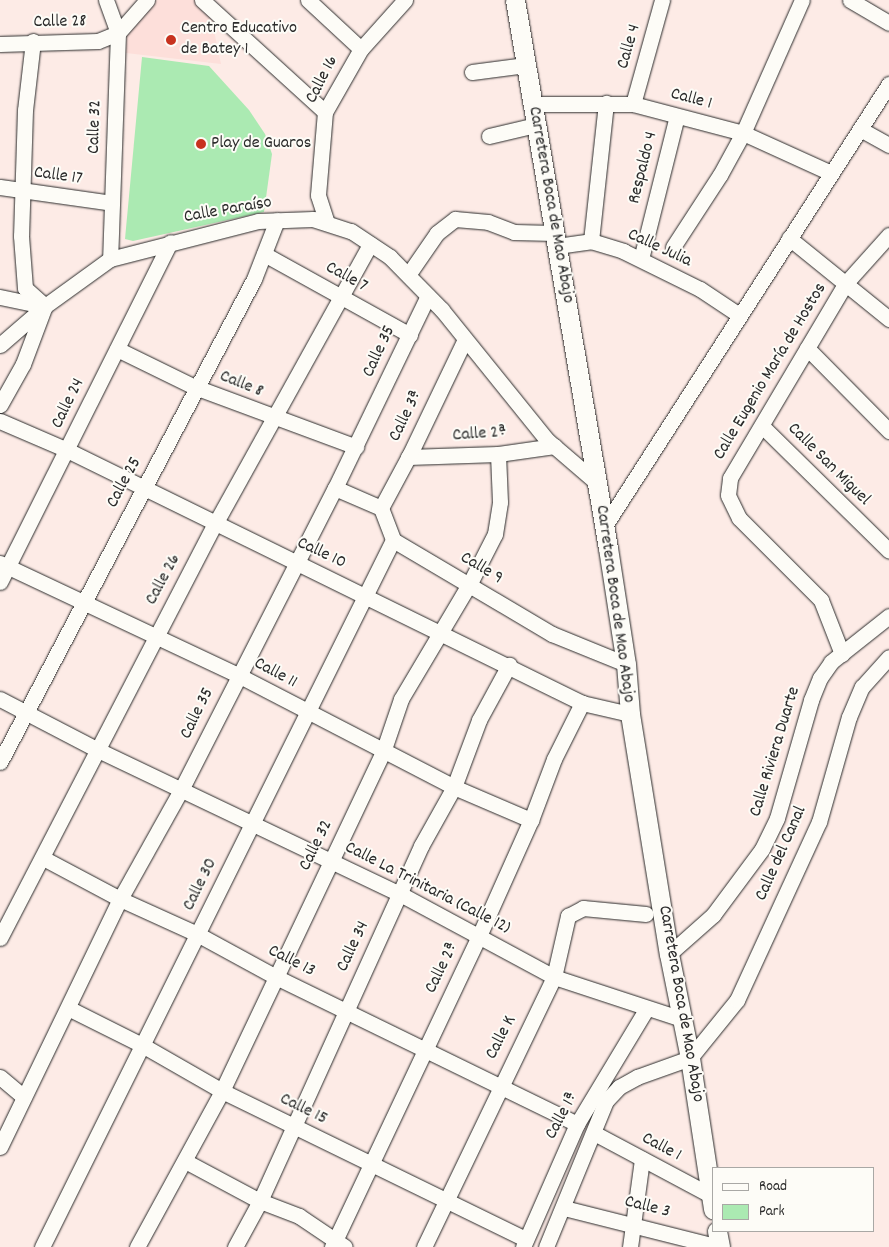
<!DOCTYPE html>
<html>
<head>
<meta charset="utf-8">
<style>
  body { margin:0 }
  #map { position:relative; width:889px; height:1247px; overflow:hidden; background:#fdebe6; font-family:Dekko,sans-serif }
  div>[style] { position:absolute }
  .built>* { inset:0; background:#fddfda }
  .green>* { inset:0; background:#abeab2 }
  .roads { filter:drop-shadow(0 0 1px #2b2b2b) drop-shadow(0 0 1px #2b2b2b) }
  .minor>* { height:15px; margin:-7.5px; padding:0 7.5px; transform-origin:7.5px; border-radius:7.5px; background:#fdfcf7 }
  .tertiary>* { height:19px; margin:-9.5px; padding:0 9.5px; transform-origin:9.5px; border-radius:9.5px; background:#fdfcf7 }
  .dots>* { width:14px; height:14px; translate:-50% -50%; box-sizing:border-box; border:2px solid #fdfcf7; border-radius:50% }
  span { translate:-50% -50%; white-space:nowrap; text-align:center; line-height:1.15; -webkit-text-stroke:4px #fdfcf7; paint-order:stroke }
  .street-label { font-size:18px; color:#2b2b2b }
  .poi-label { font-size:18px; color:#2b2b2b }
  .left { translate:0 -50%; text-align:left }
  .legend { position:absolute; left:712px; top:1167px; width:162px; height:65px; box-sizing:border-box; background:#fdfcf7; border:1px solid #a9a8a5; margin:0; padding:6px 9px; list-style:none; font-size:15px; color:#2b2b2b }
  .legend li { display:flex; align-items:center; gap:10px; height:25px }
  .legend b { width:25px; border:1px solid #a9a8a5 }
</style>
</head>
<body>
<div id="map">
  <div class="built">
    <i style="clip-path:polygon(157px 0,196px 0,210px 12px,221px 64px,126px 53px,127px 26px)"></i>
  </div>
  <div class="green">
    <i style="clip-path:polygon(142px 57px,209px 66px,249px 110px,265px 134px,272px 154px,264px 212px,133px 241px,125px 239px)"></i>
  </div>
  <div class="roads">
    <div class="minor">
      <i style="left:106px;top:0;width:35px;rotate:70deg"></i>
      <i style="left:118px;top:33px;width:226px;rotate:92deg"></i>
      <i style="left:202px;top:0;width:166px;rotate:42.3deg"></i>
      <i style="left:308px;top:0;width:72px;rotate:42.8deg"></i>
      <i style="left:850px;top:0;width:45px;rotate:30.5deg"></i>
      <i style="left:33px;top:41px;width:69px;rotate:96.6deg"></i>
      <i style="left:25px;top:110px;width:126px;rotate:91.8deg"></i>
      <i style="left:21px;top:236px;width:52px;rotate:85.6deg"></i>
      <i style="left:25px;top:288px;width:27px;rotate:42deg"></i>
      <i style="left:0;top:44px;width:98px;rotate:-1.8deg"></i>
      <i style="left:98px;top:41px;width:22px;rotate:-22deg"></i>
      <i style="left:118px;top:33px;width:44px;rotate:-48.7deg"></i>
      <i style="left:472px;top:72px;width:54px;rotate:-7.4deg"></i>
      <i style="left:533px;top:104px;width:100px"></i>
      <i style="left:633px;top:104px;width:114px;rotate:14.8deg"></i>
      <i style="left:743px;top:133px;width:97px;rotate:24.4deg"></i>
      <i style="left:633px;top:104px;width:108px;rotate:-74.4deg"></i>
      <i style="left:860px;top:129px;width:33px;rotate:29deg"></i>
      <i style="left:489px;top:136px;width:48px;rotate:-13.2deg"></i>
      <i style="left:0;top:187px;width:113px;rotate:8.1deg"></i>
      <i style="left:327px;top:223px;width:29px;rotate:-108deg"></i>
      <i style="left:318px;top:195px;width:83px;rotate:-85.2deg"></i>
      <i style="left:325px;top:112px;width:73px;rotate:-60.3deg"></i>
      <i style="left:361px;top:49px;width:66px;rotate:-48.1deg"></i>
      <i style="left:789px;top:238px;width:129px;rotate:39deg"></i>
      <i style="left:591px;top:241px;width:139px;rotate:-83.8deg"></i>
      <i style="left:557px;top:246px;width:34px;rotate:-8deg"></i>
      <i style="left:591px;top:241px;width:34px;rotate:17deg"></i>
      <i style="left:623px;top:251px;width:86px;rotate:26.3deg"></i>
      <i style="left:700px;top:289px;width:47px;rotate:33.7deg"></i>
      <i style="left:673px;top:247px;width:86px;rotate:-56.9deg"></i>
      <i style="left:720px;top:175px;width:48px;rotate:-61.3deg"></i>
      <i style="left:743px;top:133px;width:145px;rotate:-66.1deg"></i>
      <i style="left:264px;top:254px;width:167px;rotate:29deg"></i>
      <i style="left:641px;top:259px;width:147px;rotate:-75.9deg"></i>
      <i style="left:408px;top:275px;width:51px;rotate:-55.4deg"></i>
      <i style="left:437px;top:233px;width:23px;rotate:-38deg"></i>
      <i style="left:455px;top:219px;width:33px;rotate:5deg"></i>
      <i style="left:488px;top:222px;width:28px;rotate:21deg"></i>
      <i style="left:514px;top:232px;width:40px;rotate:1.4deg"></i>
      <i style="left:0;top:297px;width:44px;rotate:11.8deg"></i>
      <i style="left:0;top:345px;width:60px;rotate:-40.9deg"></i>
      <i style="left:45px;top:306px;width:80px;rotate:-35.9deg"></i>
      <i style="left:110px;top:259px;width:153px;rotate:-14.4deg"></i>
      <i style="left:258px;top:221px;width:55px;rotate:-2.1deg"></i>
      <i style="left:313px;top:219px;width:40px;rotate:18deg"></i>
      <i style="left:351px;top:231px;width:47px;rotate:33.7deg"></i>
      <i style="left:390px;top:257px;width:74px;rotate:45.5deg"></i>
      <i style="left:442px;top:310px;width:167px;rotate:51.1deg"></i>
      <i style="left:547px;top:440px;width:65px;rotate:40.6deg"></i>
      <i style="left:807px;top:348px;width:117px;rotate:45.3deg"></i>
      <i style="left:117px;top:349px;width:87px;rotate:26deg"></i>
      <i style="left:195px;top:387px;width:172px;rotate:20.4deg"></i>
      <i style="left:0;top:405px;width:47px;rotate:-60.7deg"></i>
      <i style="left:23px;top:364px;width:60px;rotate:-69.4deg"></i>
      <i style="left:0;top:421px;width:73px;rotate:23.4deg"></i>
      <i style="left:67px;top:450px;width:574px;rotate:26.16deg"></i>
      <i style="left:582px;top:703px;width:49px;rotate:12.9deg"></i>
      <i style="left:762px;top:426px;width:178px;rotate:44.5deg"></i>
      <i style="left:408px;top:457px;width:90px;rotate:-1.9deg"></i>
      <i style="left:498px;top:454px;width:57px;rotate:-8.1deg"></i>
      <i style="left:335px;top:488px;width:50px;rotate:23.5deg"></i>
      <i style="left:381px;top:508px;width:34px;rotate:69deg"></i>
      <i style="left:393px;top:540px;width:185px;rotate:30.6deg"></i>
      <i style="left:552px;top:634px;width:80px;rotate:22.1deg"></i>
      <i style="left:381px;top:508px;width:61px;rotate:-61.8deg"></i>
      <i style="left:410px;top:454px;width:127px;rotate:-64.4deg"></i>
      <i style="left:604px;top:527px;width:527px;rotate:-57.25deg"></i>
      <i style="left:0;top:563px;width:263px;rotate:25.2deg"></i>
      <i style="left:238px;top:675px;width:243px;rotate:27.4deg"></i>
      <i style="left:454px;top:787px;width:84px;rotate:23.2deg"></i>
      <i style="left:0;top:582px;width:380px;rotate:-63.4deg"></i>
      <i style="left:842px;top:654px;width:58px;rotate:-111.3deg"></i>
      <i style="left:821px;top:600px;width:116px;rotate:-135deg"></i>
      <i style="left:739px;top:518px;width:25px;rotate:-116deg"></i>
      <i style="left:728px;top:495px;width:17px;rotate:-83deg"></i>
      <i style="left:730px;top:478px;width:226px;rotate:-59.3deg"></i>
      <i style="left:845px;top:284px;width:66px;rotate:-48.1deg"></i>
      <i style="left:0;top:699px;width:110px;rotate:27.5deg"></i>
      <i style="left:98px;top:750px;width:335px;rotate:25.5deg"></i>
      <i style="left:400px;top:894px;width:175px;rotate:28.3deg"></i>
      <i style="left:554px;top:977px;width:135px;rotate:18.2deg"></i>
      <i style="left:0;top:762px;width:546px;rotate:-62.26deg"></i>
      <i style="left:254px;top:279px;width:63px;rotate:-68.7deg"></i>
      <i style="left:43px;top:858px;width:87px;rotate:28deg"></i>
      <i style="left:120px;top:899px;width:85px;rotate:24.4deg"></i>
      <i style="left:197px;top:934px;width:90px;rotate:28.6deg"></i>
      <i style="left:276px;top:977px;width:335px;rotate:26deg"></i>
      <i style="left:0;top:938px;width:466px;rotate:-62.6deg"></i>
      <i style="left:215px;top:524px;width:320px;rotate:-61deg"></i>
      <i style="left:669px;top:954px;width:59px;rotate:-41.6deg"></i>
      <i style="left:713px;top:915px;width:82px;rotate:-53.4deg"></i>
      <i style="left:762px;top:849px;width:34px;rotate:-64deg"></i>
      <i style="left:777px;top:818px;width:123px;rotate:-73.9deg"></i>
      <i style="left:811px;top:700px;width:24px;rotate:-68deg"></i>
      <i style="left:820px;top:678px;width:19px;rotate:-55deg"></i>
      <i style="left:831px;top:662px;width:74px;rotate:-38.4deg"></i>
      <i style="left:68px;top:1008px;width:83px;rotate:26.6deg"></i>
      <i style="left:142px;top:1045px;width:92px;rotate:29.9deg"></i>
      <i style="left:222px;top:1091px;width:338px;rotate:26deg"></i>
      <i style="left:0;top:1077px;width:31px;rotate:40deg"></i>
      <i style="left:594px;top:1133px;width:132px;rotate:28.1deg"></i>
      <i style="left:0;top:1147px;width:276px;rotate:-64.2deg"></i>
      <i style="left:120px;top:899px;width:127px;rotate:-60.8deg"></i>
      <i style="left:182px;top:788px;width:337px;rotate:-63deg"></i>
      <i style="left:335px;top:488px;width:213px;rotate:-64.2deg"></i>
      <i style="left:185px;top:1161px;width:85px;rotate:28.1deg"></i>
      <i style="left:260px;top:1201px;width:42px;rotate:21deg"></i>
      <i style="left:299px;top:1216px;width:55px;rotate:34deg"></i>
      <i style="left:564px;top:1208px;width:160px;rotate:14.1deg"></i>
      <i style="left:42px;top:1247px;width:789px;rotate:-63.6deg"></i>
      <i style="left:137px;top:1247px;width:178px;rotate:-61.4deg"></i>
      <i style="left:222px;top:1091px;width:375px;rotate:-64.6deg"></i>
      <i style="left:383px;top:752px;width:56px;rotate:-71.2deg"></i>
      <i style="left:401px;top:699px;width:135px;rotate:-59.3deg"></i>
      <i style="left:470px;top:583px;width:55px;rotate:-63deg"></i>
      <i style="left:495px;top:534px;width:32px;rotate:-81deg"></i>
      <i style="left:500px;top:502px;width:48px;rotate:-92.4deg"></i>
      <i style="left:235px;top:1247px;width:52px;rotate:-61.5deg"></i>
      <i style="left:260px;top:1201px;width:390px;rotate:-65.6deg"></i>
      <i style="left:421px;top:846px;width:68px;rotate:-60.8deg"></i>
      <i style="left:454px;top:787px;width:72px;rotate:-69.5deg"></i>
      <i style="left:479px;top:720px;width:63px;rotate:-61.4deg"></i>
      <i style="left:332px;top:1247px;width:344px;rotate:-64.7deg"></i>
      <i style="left:479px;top:936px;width:127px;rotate:-65.9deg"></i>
      <i style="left:531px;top:820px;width:65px;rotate:-69.3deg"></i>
      <i style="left:554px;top:759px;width:63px;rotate:-63.4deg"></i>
      <i style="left:424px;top:1247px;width:300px;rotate:-64.3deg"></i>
      <i style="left:554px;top:977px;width:63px;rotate:-77.1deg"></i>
      <i style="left:568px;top:916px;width:17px;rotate:-28deg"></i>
      <i style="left:583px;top:908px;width:63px;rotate:5.4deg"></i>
      <i style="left:523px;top:1247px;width:134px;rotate:-66.3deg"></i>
      <i style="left:577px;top:1124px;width:135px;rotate:-58.9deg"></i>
      <i style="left:546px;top:1247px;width:158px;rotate:-67.7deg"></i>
      <i style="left:606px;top:1101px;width:19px;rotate:-47deg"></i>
      <i style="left:619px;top:1087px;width:21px;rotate:-29deg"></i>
      <i style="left:637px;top:1077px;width:56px;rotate:-19.7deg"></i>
      <i style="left:690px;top:1058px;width:75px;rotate:-51deg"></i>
      <i style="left:737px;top:1000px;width:196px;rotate:-65.3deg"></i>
      <i style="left:819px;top:822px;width:109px;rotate:-74.1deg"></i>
      <i style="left:849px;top:717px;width:33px;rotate:-67deg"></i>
      <i style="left:862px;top:687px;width:40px;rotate:-48deg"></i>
      <i style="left:630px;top:1247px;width:89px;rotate:-82.2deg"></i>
    </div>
    <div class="tertiary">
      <i style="left:515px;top:0;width:556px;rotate:80.37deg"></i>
      <i style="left:608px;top:548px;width:117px;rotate:81.2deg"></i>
      <i style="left:626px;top:664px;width:50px;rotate:85.4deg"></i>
      <i style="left:630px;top:714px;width:243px;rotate:80.8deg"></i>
      <i style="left:669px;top:954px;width:106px;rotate:78.6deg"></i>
      <i style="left:690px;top:1058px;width:153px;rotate:81.3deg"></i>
      <i style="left:717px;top:1231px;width:16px;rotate:79deg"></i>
    </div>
  </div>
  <div class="dots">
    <i style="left:171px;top:40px;background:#c8321e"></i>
    <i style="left:201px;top:144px;background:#c8321e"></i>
  </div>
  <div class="street-label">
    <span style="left:60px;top:23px;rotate:-1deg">Calle 28</span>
    <span style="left:630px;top:47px;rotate:-74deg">Calle 4</span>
    <span style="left:323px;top:80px;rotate:-63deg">Calle 16</span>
    <span style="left:691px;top:100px;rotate:15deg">Calle 1</span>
    <span style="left:96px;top:127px;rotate:-88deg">Calle 32</span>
    <span style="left:644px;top:168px;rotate:-76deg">Respaldo 4</span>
    <span style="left:58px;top:177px;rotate:8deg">Calle 17</span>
    <span style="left:550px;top:205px;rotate:80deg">Carretera Boca de Mao Abajo</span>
    <span style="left:228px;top:211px;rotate:-10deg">Calle Paraíso</span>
    <span style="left:659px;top:249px;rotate:25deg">Calle Julia</span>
    <span style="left:346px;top:278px;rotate:29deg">Calle 7</span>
    <span style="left:380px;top:352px;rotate:-65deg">Calle 35</span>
    <span style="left:771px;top:372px;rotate:-59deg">Calle Eugenio María de Hostos</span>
    <span style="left:241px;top:385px;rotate:22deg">Calle 8</span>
    <span style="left:69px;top:404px;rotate:-64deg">Calle 24</span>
    <span style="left:407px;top:416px;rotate:-64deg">Calle 3ª</span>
    <span style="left:480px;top:435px;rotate:-4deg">Calle 2ª</span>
    <span style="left:828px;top:465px;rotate:45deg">Calle San Miguel</span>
    <span style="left:125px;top:483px;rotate:-62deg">Calle 25</span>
    <span style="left:321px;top:554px;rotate:25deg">Calle 10</span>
    <span style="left:481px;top:569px;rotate:31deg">Calle 9</span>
    <span style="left:164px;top:580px;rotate:-62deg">Calle 26</span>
    <span style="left:614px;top:604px;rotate:82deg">Carretera Boca de Mao Abajo</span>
    <span style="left:275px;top:674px;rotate:28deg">Calle 11</span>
    <span style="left:198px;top:714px;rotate:-64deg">Calle 35</span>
    <span style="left:776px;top:752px;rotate:-73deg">Calle Riviera Duarte</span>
    <span style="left:317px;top:846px;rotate:-64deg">Calle 32</span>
    <span style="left:782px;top:854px;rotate:-66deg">Calle del Canal</span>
    <span style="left:201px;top:885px;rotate:-64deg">Calle 30</span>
    <span style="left:427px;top:889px;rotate:27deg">Calle La Trinitaria (Calle 12)</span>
    <span style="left:354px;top:947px;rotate:-65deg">Calle 34</span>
    <span style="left:291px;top:962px;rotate:27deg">Calle 13</span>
    <span style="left:443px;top:968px;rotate:-64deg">Calle 2ª</span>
    <span style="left:680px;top:1004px;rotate:80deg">Carretera Boca de Mao Abajo</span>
    <span style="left:502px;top:1038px;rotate:-63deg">Calle K</span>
    <span style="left:303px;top:1110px;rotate:26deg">Calle 15</span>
    <span style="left:563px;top:1116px;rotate:-62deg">Calle 1ª</span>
    <span style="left:661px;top:1148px;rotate:28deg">Calle 1</span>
    <span style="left:647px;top:1208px;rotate:14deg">Calle 3</span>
  </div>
  <div class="poi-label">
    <span class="left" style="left:181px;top:40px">Centro Educativo<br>de Batey 1</span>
    <span class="left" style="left:211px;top:144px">Play de Guaros</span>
  </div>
  <ul class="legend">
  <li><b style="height:6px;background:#fdfcf7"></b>Road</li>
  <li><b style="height:14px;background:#abeab2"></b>Park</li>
  </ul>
</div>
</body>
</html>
